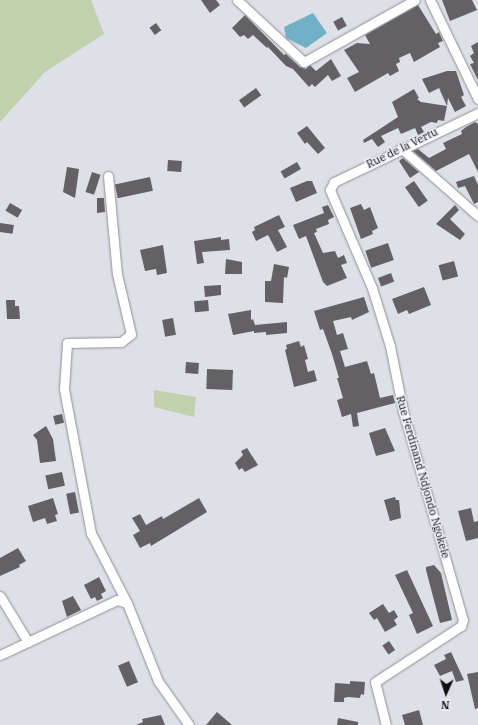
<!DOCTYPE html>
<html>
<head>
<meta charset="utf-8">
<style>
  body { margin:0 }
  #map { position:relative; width:478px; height:725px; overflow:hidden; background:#dee0e7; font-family:"IBM Plex Serif",serif }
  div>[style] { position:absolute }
  .green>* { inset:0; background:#c1d1ad }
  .water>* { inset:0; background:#72b0c7 }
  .building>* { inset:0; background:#636066; transform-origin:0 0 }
  .roads { filter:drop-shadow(0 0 1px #8d8f96) drop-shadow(0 0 1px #8d8f96) }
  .minor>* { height:9px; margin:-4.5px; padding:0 4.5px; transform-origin:4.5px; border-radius:4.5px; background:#fff }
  span { translate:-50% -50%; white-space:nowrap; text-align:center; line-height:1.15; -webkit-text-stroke:3px #ebedf5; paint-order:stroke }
  .street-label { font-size:11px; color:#111114 }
  .north { position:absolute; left:426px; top:673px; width:40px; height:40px; -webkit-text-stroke:3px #ebedf5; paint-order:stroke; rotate:183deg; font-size:11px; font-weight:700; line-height:16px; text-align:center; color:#111114 }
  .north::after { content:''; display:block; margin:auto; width:14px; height:18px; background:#111114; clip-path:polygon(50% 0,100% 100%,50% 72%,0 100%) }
</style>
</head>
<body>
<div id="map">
  <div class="green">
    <i style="clip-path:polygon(0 0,91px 0,104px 34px,45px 72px,0 122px)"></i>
    <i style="clip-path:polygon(154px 390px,196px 397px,194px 417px,154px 407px)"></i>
  </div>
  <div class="water">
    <i style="clip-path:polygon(313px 13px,327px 33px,306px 48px,286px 38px,284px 27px)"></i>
  </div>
  <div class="building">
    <i style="clip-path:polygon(201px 0,216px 0,220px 5px,210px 13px)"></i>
    <i style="clip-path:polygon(442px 0,472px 0,477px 10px,450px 21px)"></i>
    <i style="clip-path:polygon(418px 5px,436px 34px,439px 32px,443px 41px,438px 43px,440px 47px,414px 62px,410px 53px,399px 58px,400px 62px,396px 64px,399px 71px,390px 76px,388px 73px,355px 92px,347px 78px,359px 72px,344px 50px,357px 43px,370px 44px,365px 35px)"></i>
    <i style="clip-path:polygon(245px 15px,284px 55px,286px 54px,300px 67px,306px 69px,310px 65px,316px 71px,331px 59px,341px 76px,332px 81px,328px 75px,315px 87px,312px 84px,309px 87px,293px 69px,286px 66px,268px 47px,267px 48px,253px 35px,248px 39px,244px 35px,240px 37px,232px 28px)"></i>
    <i style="left:342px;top:17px;width:10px;height:10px;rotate:61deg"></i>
    <i style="left:156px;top:23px;width:9px;height:8px;rotate:54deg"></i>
    <i style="clip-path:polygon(478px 42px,478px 80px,470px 64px,474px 63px,470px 56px,474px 53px,471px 46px)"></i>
    <i style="clip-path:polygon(447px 71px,456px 71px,464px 95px,461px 97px,466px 106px,455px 112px,448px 98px,447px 106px,439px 88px,429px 93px,422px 79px)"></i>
    <i style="left:256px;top:88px;width:9px;height:21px;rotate:54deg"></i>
    <i style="clip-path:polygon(414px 89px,419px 98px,417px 99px,421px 102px,447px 106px,444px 121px,438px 120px,437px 123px,431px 122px,421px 127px,424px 132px,418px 135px,415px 128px,401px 134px,398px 128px,381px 136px,385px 142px,378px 147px,372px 139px,364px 143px,363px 140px,398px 117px,392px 102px)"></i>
    <i style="clip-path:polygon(475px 122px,478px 124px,478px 172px,469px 154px,436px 171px,413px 151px,418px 149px,429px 158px,446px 149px,443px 143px,462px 134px,461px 131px,466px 127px)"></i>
    <i style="clip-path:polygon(307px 126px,325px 148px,318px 154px,307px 142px,305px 144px,297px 133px)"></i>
    <i style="clip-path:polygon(403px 158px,419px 172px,410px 178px,399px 161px)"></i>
    <i style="left:168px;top:160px;width:14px;height:11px;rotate:4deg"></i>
    <i style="left:297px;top:162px;width:8px;height:19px;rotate:60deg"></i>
    <i style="clip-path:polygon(67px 167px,79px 169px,75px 198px,63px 192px)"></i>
    <i style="left:92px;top:172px;width:9px;height:21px;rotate:18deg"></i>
    <i style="clip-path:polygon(474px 176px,478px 185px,478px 202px,474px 204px,465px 186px,458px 188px,456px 182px)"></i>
    <i style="left:150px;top:177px;width:14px;height:36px;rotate:78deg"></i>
    <i style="clip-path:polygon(307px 181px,312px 181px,317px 193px,296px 202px,290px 188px)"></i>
    <i style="left:414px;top:181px;width:24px;height:11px;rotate:55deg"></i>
    <i style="clip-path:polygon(97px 198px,104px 198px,105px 212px,97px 213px)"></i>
    <i style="left:10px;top:203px;width:14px;height:9px;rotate:30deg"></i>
    <i style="clip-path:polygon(361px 204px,364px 210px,370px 207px,378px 228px,372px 231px,373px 234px,361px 239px,350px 208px)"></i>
    <i style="clip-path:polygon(328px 205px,334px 217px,328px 220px,329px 224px,316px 229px,317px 232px,314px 233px,323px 253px,335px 251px,338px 258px,344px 255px,347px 263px,341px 265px,347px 278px,327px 286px,323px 282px,306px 236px,299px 239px,293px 225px,324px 213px,322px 207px)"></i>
    <i style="clip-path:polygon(455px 205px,459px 210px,450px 219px,465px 234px,460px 240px,436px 224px)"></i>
    <i style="clip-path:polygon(279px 215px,285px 227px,278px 230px,287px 247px,277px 252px,268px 235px,256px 241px,252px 232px,255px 230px,254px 227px)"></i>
    <i style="left:0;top:223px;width:14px;height:9px;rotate:8deg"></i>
    <i style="clip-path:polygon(221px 237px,221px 240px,229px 239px,230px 250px,202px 252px,204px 263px,197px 264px,194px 241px)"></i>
    <i style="left:388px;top:243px;width:18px;height:24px;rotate:71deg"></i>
    <i style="clip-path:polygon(163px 245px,167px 273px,157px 275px,156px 269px,145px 271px,140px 250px)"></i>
    <i style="clip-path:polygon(226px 259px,242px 262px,242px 274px,225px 274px)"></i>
    <i style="left:454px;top:261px;width:16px;height:16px;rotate:75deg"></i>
    <i style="clip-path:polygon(274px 264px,289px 267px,287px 278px,284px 277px,283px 303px,265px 302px,265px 281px,271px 281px)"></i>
    <i style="left:391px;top:273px;width:9px;height:14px;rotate:69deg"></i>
    <i style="clip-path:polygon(221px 285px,221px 295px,205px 297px,204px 286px)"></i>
    <i style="clip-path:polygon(424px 287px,431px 305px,409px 314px,407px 310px,398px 314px,392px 299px)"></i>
    <i style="clip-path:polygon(364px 297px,369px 312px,352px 320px,351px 317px,333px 321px,337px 335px,343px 333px,348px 349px,340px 351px,345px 367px,367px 361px,371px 374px,374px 373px,380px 398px,393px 395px,395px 403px,357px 413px,359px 426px,353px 427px,351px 414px,342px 417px,337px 400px,343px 398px,337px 378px,339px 378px,332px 354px,323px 329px,320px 330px,314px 311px)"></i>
    <i style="clip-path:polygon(6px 300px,15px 300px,15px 306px,19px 306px,20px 319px,7px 319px)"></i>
    <i style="left:208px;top:300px;width:11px;height:14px;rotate:85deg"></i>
    <i style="clip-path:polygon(251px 310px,251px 320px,253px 319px,255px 325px,287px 322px,287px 333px,266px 335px,266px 332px,254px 333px,254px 331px,233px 335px,228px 314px)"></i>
    <i style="left:173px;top:318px;width:17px;height:11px;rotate:80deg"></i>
    <i style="clip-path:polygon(299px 341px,301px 347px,304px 345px,308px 359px,305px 360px,308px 372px,314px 370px,317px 381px,294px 387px,285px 350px,287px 349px,286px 345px)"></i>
    <i style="left:186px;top:362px;width:13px;height:11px;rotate:4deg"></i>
    <i style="left:207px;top:369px;width:26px;height:20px;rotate:2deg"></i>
    <i style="left:62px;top:414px;width:9px;height:9px;rotate:77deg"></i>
    <i style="clip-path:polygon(46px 426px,53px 439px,56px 461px,40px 463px,37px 440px,33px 435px)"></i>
    <i style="clip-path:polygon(385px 428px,395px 451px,376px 456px,369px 433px)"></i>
    <i style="clip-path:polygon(247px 448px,258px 465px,245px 472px,242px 468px,239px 470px,235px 463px,243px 455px,241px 451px)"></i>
    <i style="left:62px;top:472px;width:14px;height:17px;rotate:78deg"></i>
    <i style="left:75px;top:492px;width:21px;height:9px;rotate:79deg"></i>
    <i style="clip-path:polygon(395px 497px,396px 500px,399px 500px,401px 518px,390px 521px,384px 500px)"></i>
    <i style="clip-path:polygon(53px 498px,58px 514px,55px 515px,57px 521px,47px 524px,45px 518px,33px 522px,28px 506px)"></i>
    <i style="clip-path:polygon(199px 498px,207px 512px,151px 546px,150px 543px,140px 548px,133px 535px,140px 531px,132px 518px,140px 514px,146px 525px,162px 516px,163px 519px)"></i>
    <i style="clip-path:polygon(471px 508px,474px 522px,478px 521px,478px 538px,466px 541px,458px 511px)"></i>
    <i style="clip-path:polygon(18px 548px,26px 561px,19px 565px,20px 567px,0 576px,0 558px)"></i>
    <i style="clip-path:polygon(434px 565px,441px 573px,452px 620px,440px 623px,426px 570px,426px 567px)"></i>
    <i style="clip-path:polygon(407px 570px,433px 626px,417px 634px,409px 615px,413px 613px,395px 575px)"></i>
    <i style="clip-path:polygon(99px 577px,106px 591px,101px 594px,103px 598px,97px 601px,95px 597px,91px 599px,84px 585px)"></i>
    <i style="clip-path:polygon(73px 596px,81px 610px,67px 617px,62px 601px)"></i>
    <i style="clip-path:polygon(383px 604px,389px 613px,394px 610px,398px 617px,394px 620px,397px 625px,385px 632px,377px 618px,374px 620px,369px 613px)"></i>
    <i style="left:389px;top:641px;width:11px;height:8px;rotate:56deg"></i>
    <i style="clip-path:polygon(451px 652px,464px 680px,456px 682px,452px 671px,440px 676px,434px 665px,446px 659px,444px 655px)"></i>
    <i style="left:129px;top:661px;width:23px;height:12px;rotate:67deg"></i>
    <i style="clip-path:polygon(478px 672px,478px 708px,475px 709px,467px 674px)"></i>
    <i style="clip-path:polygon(350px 681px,365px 682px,364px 695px,361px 694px,360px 698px,348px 697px,344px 698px,344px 702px,334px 702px,335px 683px,350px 684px)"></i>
    <i style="clip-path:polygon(419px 710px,423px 725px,405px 725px,402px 715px)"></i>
    <i style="clip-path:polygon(217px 712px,232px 725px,206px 725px)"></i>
    <i style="clip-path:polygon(161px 715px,165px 725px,136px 725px,143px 722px,142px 719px)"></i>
    <i style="clip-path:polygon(338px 718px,358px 722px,358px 725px,337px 725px)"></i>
  </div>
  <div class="roads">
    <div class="minor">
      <i style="left:237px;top:0;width:91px;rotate:42.8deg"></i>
      <i style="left:304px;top:62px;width:127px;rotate:-29.2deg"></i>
      <i style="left:430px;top:0;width:110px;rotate:64.1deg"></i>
      <i style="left:401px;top:148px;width:103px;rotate:41.4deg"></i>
      <i style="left:108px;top:176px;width:98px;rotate:84.8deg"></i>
      <i style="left:117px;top:274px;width:62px;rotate:76.9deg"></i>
      <i style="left:131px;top:334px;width:13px;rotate:141deg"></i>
      <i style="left:121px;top:342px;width:54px;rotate:178.9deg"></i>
      <i style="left:67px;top:343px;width:46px;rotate:93.7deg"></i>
      <i style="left:64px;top:389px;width:147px;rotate:79.4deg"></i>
      <i style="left:91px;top:533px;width:79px;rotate:62.8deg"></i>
      <i style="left:127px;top:603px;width:84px;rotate:68.3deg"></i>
      <i style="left:158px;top:681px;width:54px;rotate:54.8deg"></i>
      <i style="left:0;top:596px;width:54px;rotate:58.7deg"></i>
      <i style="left:0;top:655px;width:129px;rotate:-25.2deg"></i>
      <i style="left:117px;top:600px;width:10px;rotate:17deg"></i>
      <i style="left:386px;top:725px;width:44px;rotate:-104.3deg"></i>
      <i style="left:375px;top:682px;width:103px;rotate:-33.1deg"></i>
      <i style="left:461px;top:626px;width:6px;rotate:-72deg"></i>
      <i style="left:463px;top:620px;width:217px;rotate:-106deg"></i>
      <i style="left:403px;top:411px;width:66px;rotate:-101.3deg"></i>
      <i style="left:390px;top:346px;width:61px;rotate:-107.2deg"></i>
      <i style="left:372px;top:288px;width:107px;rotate:-113.2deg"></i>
      <i style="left:330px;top:190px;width:9px;rotate:-63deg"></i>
      <i style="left:334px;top:182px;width:160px;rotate:-25.6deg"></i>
    </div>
  </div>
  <div class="street-label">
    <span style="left:402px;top:148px;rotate:-26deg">Rue de la Vertu</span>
    <span style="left:423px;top:477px;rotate:74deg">Rue Ferdinand Ndjondo Ngokele</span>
  </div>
  <div class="north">N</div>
</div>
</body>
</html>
